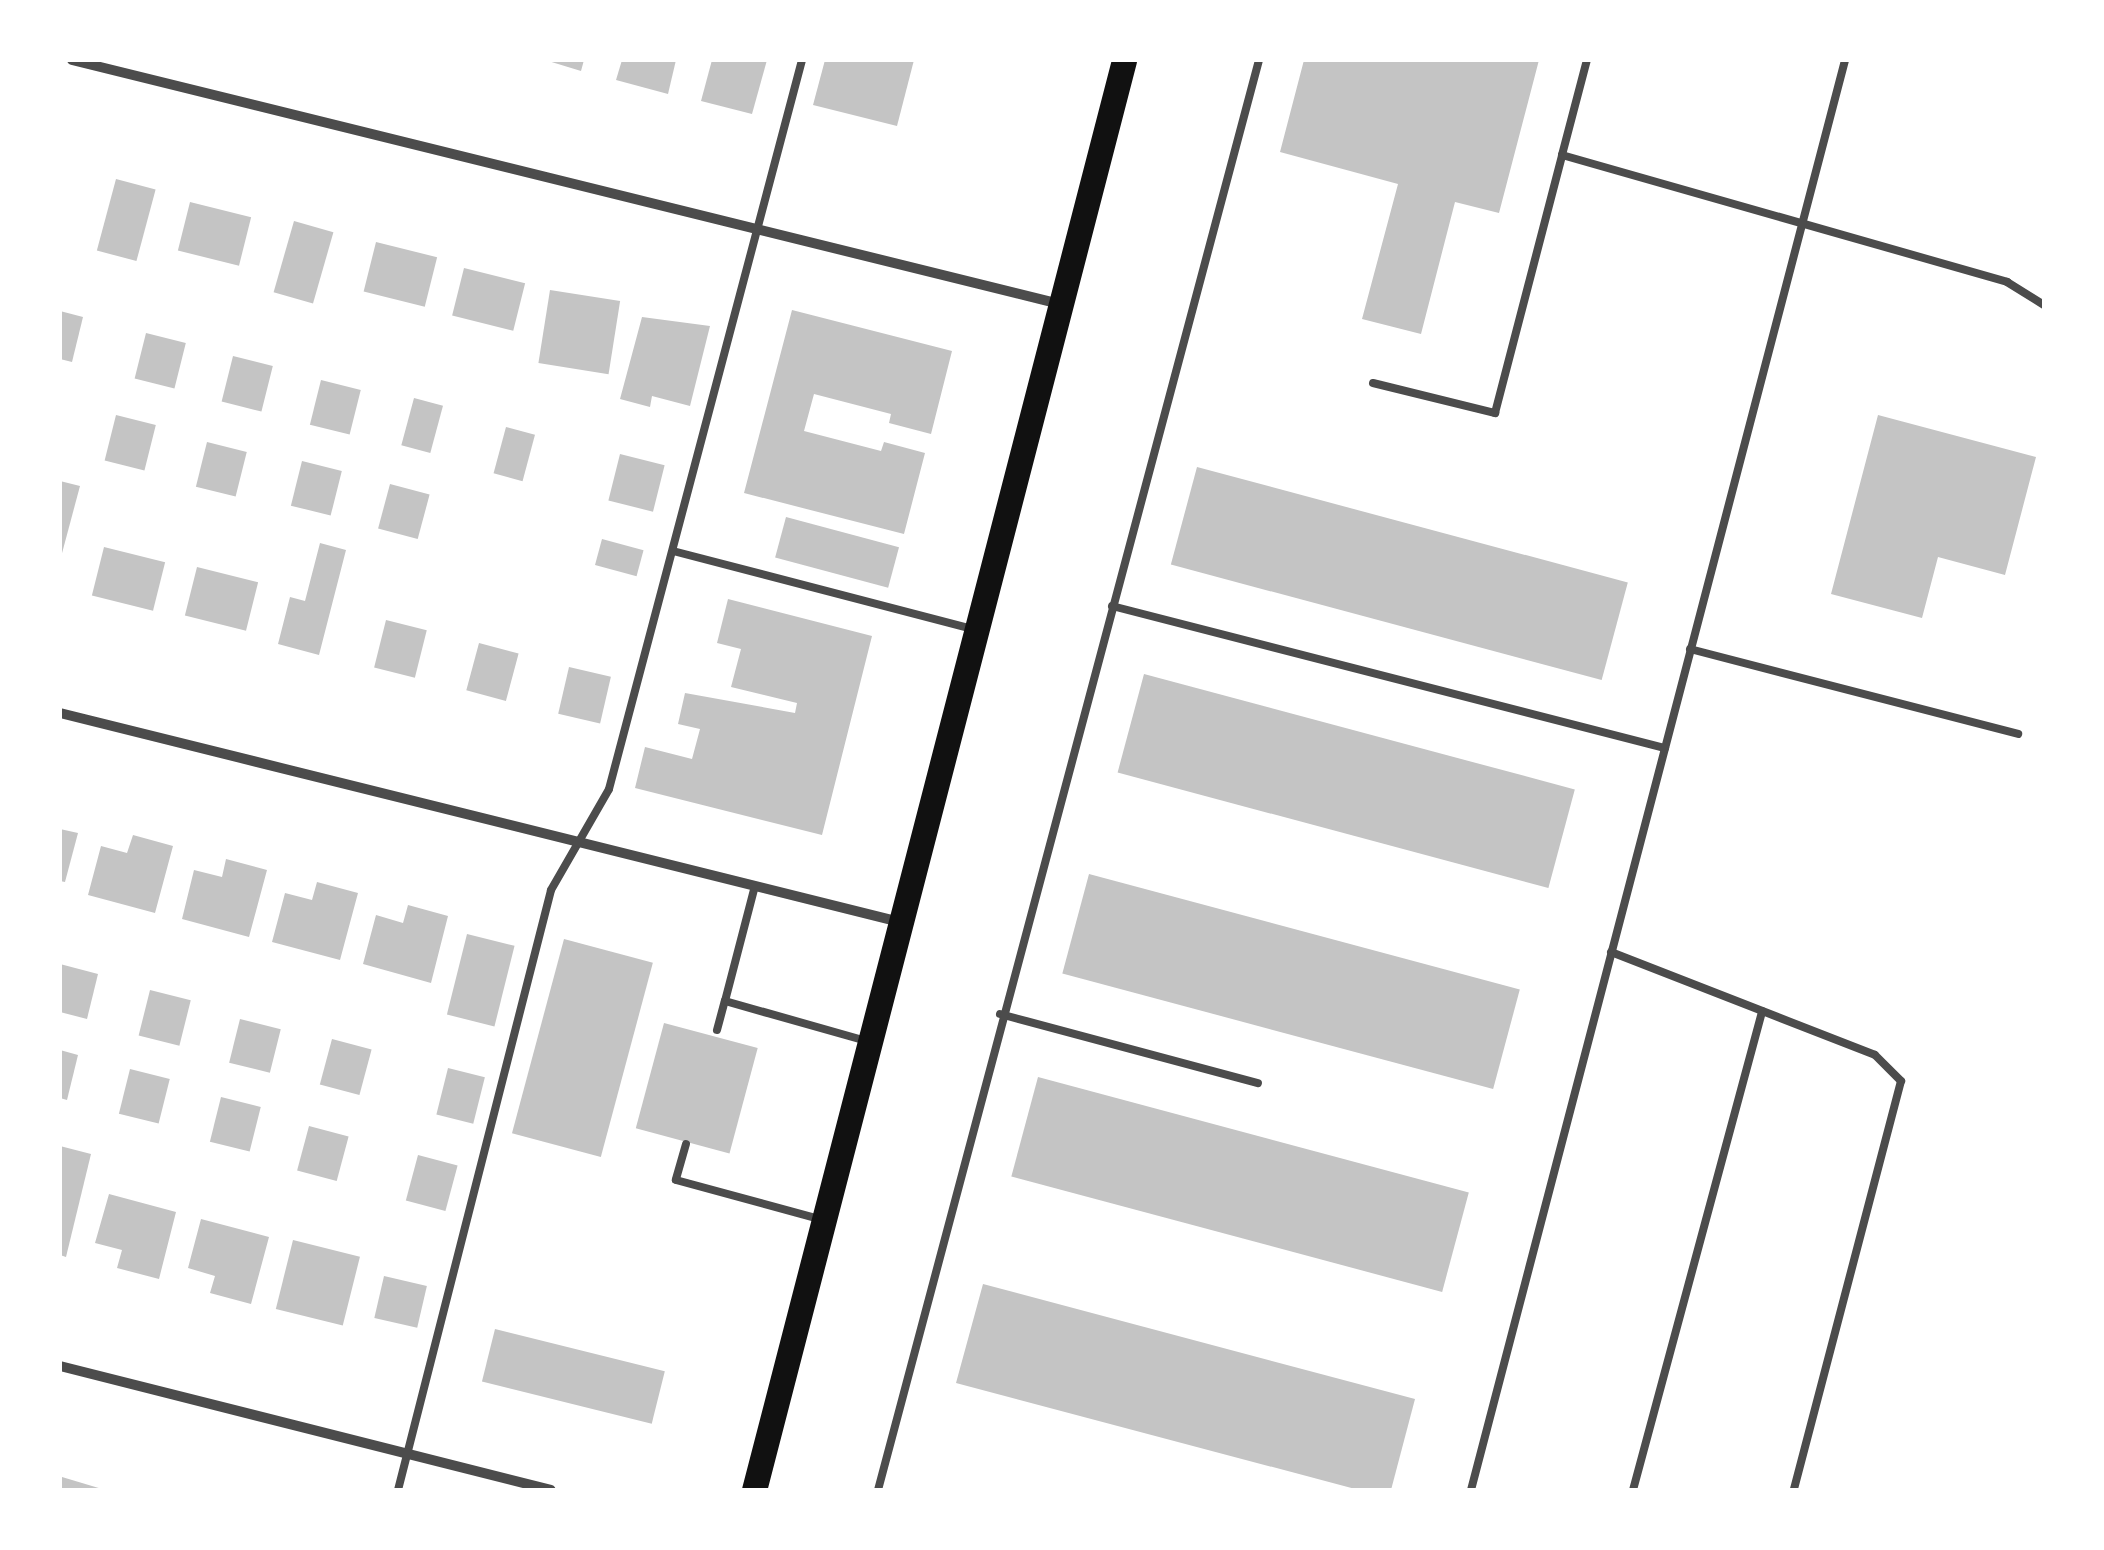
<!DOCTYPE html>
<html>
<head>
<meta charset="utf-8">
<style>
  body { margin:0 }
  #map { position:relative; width:2104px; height:1550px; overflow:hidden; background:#fff; font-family:"Times New Roman",serif }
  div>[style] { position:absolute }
  .building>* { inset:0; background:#c4c4c4; transform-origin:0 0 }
  .service>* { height:8px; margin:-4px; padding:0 4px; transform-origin:4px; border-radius:4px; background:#4c4c4c }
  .minor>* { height:10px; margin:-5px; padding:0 5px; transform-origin:5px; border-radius:5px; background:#4c4c4c }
  .primary>* { height:25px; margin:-12.5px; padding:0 12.5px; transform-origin:12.5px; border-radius:12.5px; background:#111 }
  span { translate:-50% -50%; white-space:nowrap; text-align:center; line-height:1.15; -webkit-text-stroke:8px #fff; paint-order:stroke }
  .frame { position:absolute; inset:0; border:62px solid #fff; pointer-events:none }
</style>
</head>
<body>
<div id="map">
  <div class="building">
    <i style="clip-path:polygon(545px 60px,584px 60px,581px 71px)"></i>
    <i style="clip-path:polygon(622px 60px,676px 60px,668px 94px,616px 80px)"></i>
    <i style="clip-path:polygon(712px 60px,767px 60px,752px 114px,701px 101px)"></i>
    <i style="clip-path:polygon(825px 60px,914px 60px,897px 126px,813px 105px)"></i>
    <i style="clip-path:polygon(1304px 60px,1539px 60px,1499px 213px,1455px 202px,1421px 334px,1362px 319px,1398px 184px,1280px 152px)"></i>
    <i style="left:116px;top:179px;width:41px;height:74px;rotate:15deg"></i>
    <i style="left:190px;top:202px;width:63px;height:50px;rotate:14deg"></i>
    <i style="left:294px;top:221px;width:41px;height:74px;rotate:16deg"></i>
    <i style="left:376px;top:242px;width:63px;height:51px;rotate:14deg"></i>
    <i style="left:464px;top:268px;width:63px;height:49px;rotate:14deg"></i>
    <i style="left:550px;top:290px;width:71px;height:74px;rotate:9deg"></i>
    <i style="clip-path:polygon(792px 310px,952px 351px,931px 434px,889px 423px,891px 414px,814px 394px,804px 431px,881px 451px,884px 442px,925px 453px,904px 534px,744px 493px)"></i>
    <i style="clip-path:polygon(60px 311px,83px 317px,72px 362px,60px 359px)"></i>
    <i style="clip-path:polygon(642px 317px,710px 326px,690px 406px,652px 396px,650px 407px,620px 399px)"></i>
    <i style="left:146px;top:333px;width:41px;height:47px;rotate:14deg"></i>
    <i style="left:233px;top:356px;width:41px;height:47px;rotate:14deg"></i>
    <i style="left:321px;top:380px;width:41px;height:46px;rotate:14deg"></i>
    <i style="left:414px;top:398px;width:30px;height:49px;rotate:15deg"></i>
    <i style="left:116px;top:415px;width:41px;height:47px;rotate:14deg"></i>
    <i style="clip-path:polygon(1878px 415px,2036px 457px,2005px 575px,1938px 557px,1922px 618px,1831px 594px)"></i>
    <i style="left:506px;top:427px;width:30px;height:48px;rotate:15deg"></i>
    <i style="left:207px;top:442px;width:41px;height:46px;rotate:14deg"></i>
    <i style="left:620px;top:454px;width:46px;height:48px;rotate:14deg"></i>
    <i style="left:302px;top:461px;width:41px;height:46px;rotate:14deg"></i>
    <i style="left:1197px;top:467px;width:446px;height:101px;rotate:15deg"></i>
    <i style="clip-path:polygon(60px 481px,80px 486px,61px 557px,60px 557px)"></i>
    <i style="left:390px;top:484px;width:41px;height:46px;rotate:15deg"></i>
    <i style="left:786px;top:517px;width:117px;height:42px;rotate:15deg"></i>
    <i style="left:602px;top:539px;width:43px;height:27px;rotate:15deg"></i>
    <i style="clip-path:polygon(320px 543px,346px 550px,319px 655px,278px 644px,290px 597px,305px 601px)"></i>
    <i style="left:104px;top:547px;width:63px;height:50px;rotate:14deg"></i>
    <i style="left:197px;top:567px;width:63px;height:50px;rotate:14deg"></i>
    <i style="clip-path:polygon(728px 599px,872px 636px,822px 835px,635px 788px,645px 747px,692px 759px,700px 729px,678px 724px,685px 693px,795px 713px,797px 703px,731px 687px,741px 649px,717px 643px)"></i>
    <i style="left:386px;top:620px;width:42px;height:49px;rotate:14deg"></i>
    <i style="left:479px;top:643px;width:41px;height:49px;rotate:15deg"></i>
    <i style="left:569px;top:667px;width:43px;height:48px;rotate:13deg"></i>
    <i style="left:1144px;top:674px;width:446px;height:102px;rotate:15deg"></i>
    <i style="clip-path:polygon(60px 829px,78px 833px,65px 882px,60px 881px)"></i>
    <i style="clip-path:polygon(133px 835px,173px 846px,155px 913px,88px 895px,101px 846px,127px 853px)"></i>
    <i style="clip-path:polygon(226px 859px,267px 870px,249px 937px,182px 919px,194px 870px,222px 877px)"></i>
    <i style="left:1089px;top:874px;width:446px;height:103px;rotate:15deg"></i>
    <i style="clip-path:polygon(317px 882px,358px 893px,340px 960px,272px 942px,285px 893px,312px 900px)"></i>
    <i style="clip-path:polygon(408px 905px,448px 916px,431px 983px,363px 964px,376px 915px,403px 923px)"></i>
    <i style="left:467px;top:934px;width:49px;height:83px;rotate:14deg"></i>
    <i style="left:564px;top:939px;width:92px;height:201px;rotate:15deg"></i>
    <i style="clip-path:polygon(60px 964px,98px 974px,87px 1019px,60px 1012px)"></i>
    <i style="left:150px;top:990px;width:42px;height:47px;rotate:14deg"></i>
    <i style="left:240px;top:1019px;width:42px;height:45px;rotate:14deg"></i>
    <i style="left:664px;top:1023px;width:97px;height:109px;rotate:15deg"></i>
    <i style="left:332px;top:1039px;width:41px;height:47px;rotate:15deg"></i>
    <i style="clip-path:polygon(60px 1050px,78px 1055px,67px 1100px,60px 1098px)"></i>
    <i style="left:448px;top:1068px;width:38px;height:48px;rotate:14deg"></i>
    <i style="left:130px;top:1069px;width:41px;height:46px;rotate:14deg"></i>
    <i style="left:1038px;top:1077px;width:446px;height:103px;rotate:15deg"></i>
    <i style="left:221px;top:1097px;width:41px;height:46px;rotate:14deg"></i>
    <i style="left:309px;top:1126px;width:41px;height:46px;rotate:15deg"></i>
    <i style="clip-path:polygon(60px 1146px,91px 1154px,66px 1257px,60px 1255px)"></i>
    <i style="left:418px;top:1155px;width:41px;height:47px;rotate:15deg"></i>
    <i style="clip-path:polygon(109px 1194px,176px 1212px,159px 1279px,117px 1268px,122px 1250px,95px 1243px)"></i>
    <i style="clip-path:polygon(201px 1219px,269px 1237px,251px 1304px,210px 1293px,215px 1276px,188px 1268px)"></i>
    <i style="left:293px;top:1240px;width:69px;height:71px;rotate:14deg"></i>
    <i style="left:384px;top:1276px;width:44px;height:43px;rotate:13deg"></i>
    <i style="clip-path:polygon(983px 1284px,1415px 1399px,1391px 1490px,1359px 1490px,956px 1383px)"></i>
    <i style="left:495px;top:1329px;width:175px;height:54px;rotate:14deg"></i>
    <i style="clip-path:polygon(62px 1477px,102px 1489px,101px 1490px,60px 1490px)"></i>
  </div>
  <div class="service">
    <i style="left:1562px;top:155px;width:98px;rotate:-75.3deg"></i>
    <i style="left:1373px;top:383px;width:126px;rotate:13.8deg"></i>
    <i style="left:1495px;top:413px;width:267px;rotate:-75.4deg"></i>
    <i style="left:1562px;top:155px;width:463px;rotate:15.9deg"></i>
    <i style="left:2007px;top:282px;width:44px;rotate:31.9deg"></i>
    <i style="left:673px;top:551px;width:310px;rotate:14.6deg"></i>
    <i style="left:1112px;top:606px;width:571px;rotate:14.4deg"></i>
    <i style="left:1690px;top:649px;width:339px;rotate:14.5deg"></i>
    <i style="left:1611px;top:952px;width:283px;rotate:21.3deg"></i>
    <i style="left:1875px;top:1055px;width:37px;rotate:45deg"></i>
    <i style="left:1901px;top:1081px;width:423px;rotate:104.7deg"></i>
    <i style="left:725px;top:1001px;width:119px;rotate:-75.4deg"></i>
    <i style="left:1000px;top:1014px;width:267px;rotate:15deg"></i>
    <i style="left:717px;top:1030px;width:30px;rotate:-75deg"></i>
    <i style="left:725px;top:1001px;width:147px;rotate:15.8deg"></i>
    <i style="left:686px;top:1144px;width:37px;rotate:106deg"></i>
    <i style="left:676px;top:1180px;width:149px;rotate:15.2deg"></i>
    <i style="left:398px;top:1490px;width:619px;rotate:-75.69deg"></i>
    <i style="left:551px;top:890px;width:116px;rotate:-60.1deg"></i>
    <i style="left:609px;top:789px;width:754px;rotate:-75.17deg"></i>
    <i style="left:878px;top:1490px;width:1480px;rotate:-75.08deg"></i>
    <i style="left:1471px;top:1490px;width:1478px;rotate:-75.34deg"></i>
    <i style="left:1633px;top:1490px;width:496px;rotate:-74.9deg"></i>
  </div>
  <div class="minor">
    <i style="left:72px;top:60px;width:1018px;rotate:13.87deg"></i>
    <i style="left:60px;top:713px;width:866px;rotate:13.97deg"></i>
    <i style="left:60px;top:1366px;width:506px;rotate:14.17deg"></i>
  </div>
  <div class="primary">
    <i style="left:754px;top:1490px;width:1477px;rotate:-75.49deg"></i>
  </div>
  <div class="frame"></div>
</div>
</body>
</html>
